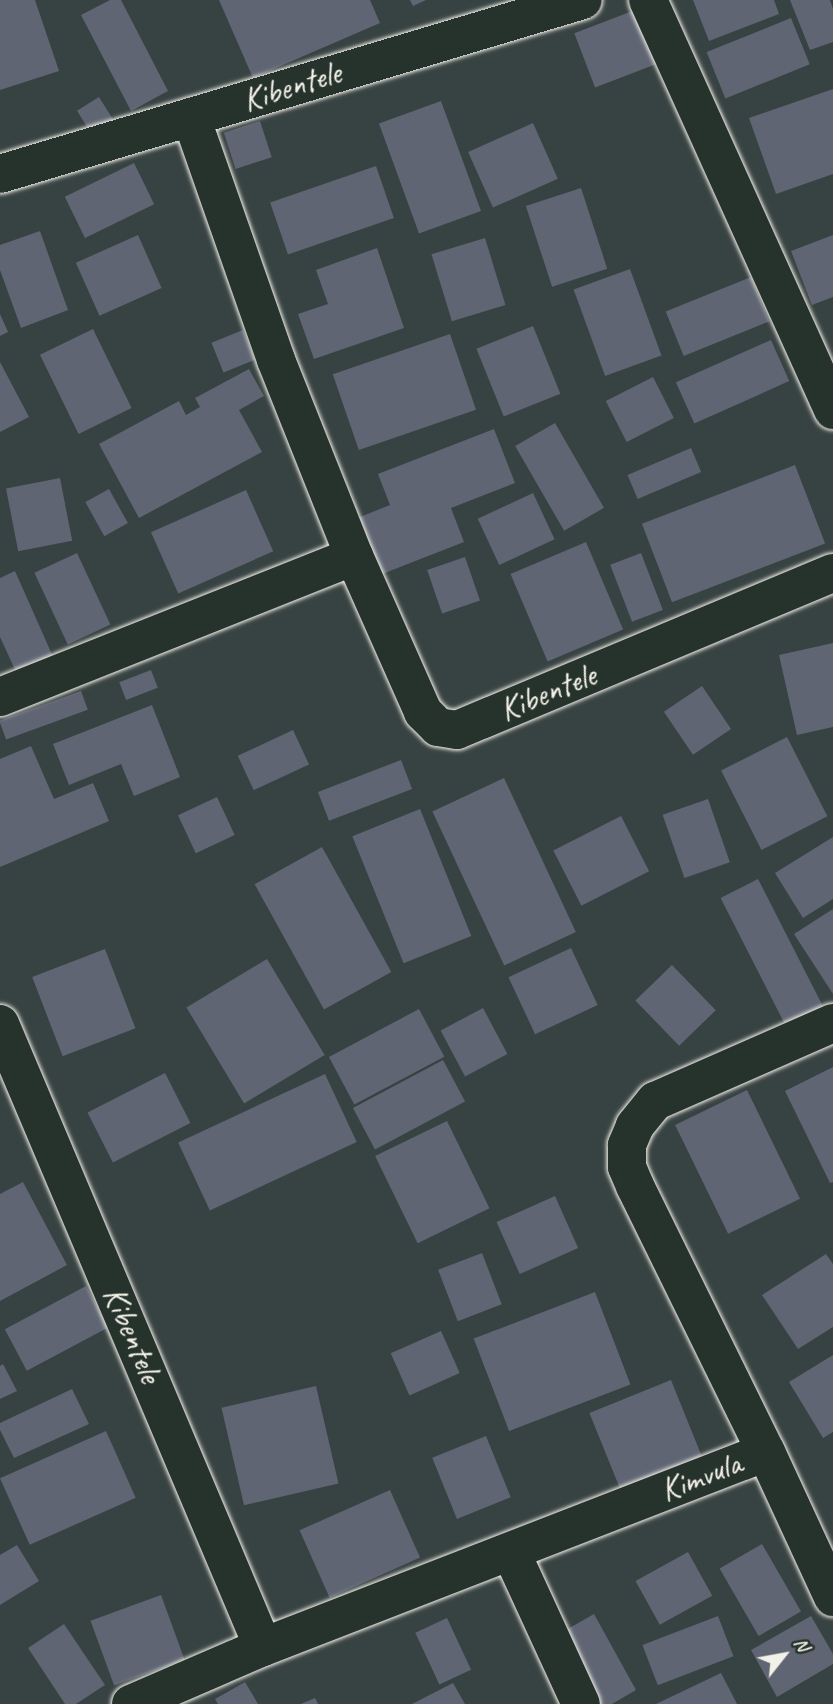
<!DOCTYPE html>
<html>
<head>
<meta charset="utf-8">
<style>
  body { margin:0 }
  #map { position:relative; width:833px; height:1704px; overflow:hidden; background:#374242; font-family:Caveat,sans-serif }
  div>[style] { position:absolute }
  .building>* { inset:0; background:#5f6573; transform-origin:0 0 }
  .roads { filter:drop-shadow(0 0 2px #f4f1e8) drop-shadow(0 0 2px #f4f1e8) }
  .street>* { height:38px; margin:-19px; padding:0 19px; transform-origin:19px; border-radius:19px; background:#26332d }
  span { translate:-50% -50%; white-space:nowrap; text-align:center; line-height:1.15; -webkit-text-stroke:6px #26332d; paint-order:stroke }
  .street-label { font-size:33px; color:#f4f1e8 }
  .north { position:absolute; left:749px; top:1620px; width:70px; height:70px; -webkit-text-stroke:5px #26332d; paint-order:stroke; rotate:59deg; font-size:19px; font-weight:700; line-height:28px; text-align:center; color:#f4f1e8 }
  .north::after { content:''; display:block; margin:auto; width:24px; height:32px; background:#f4f1e8; clip-path:polygon(50% 0,100% 100%,50% 72%,0 100%) }
</style>
</head>
<body>
<div id="map">
  <div class="building">
    <i style="clip-path:polygon(0 0,35px 0,59px 71px,0 90px)"></i>
    <i style="clip-path:polygon(110px 0,121px 0,168px 91px,131px 111px,81px 15px)"></i>
    <i style="clip-path:polygon(219px 0,370px 0,380px 23px,253px 78px)"></i>
    <i style="clip-path:polygon(410px 0,426px 0,413px 6px)"></i>
    <i style="clip-path:polygon(693px 0,774px 0,779px 14px,709px 41px)"></i>
    <i style="clip-path:polygon(790px 0,830px 0,833px 9px,833px 42px,810px 50px)"></i>
    <i style="left:635px;top:10px;width:58px;height:65px;rotate:69deg"></i>
    <i style="left:791px;top:18px;width:50px;height:91px;rotate:68deg"></i>
    <i style="clip-path:polygon(833px 89px,833px 174px,776px 194px,749px 118px)"></i>
    <i style="left:99px;top:97px;width:36px;height:26px;rotate:58deg"></i>
    <i style="left:441px;top:101px;width:117px;height:66px;rotate:70deg"></i>
    <i style="left:260px;top:121px;width:38px;height:38px;rotate:72deg"></i>
    <i style="left:533px;top:123px;width:61px;height:71px;rotate:66deg"></i>
    <i style="left:134px;top:163px;width:46px;height:77px;rotate:64deg"></i>
    <i style="left:376px;top:166px;width:55px;height:112px;rotate:71deg"></i>
    <i style="left:581px;top:188px;width:85px;height:58px;rotate:72deg"></i>
    <i style="clip-path:polygon(40px 231px,68px 310px,21px 328px,0 270px,0 245px)"></i>
    <i style="left:138px;top:235px;width:58px;height:68px;rotate:66deg"></i>
    <i style="clip-path:polygon(833px 235px,833px 297px,812px 305px,791px 251px)"></i>
    <i style="left:485px;top:238px;width:70px;height:56px;rotate:73deg"></i>
    <i style="clip-path:polygon(377px 248px,404px 328px,314px 359px,298px 314px,328px 304px,316px 270px)"></i>
    <i style="left:630px;top:269px;width:92px;height:60px;rotate:70deg"></i>
    <i style="left:751px;top:277px;width:48px;height:92px;rotate:68deg"></i>
    <i style="clip-path:polygon(0 314px,8px 332px,0 336px)"></i>
    <i style="left:533px;top:326px;width:73px;height:61px;rotate:68deg"></i>
    <i style="left:93px;top:329px;width:88px;height:59px;rotate:64deg"></i>
    <i style="left:243px;top:330px;width:32px;height:34px;rotate:68deg"></i>
    <i style="left:450px;top:334px;width:80px;height:124px;rotate:71deg"></i>
    <i style="left:771px;top:340px;width:45px;height:104px;rotate:66deg"></i>
    <i style="clip-path:polygon(0 362px,29px 417px,0 432px)"></i>
    <i style="clip-path:polygon(249px 369px,264px 396px,239px 410px,262px 452px,139px 518px,99px 444px,179px 401px,186px 415px,200px 407px,195px 398px)"></i>
    <i style="left:653px;top:377px;width:46px;height:53px;rotate:63deg"></i>
    <i style="left:555px;top:423px;width:98px;height:46px;rotate:60deg"></i>
    <i style="clip-path:polygon(494px 429px,515px 483px,451px 508px,464px 542px,377px 576px,355px 519px,390px 505px,378px 474px)"></i>
    <i style="left:691px;top:448px;width:26px;height:69px;rotate:67deg"></i>
    <i style="left:795px;top:465px;width:84px;height:164px;rotate:69deg"></i>
    <i style="left:60px;top:478px;width:64px;height:55px;rotate:79deg"></i>
    <i style="left:109px;top:489px;width:39px;height:27px;rotate:61deg"></i>
    <i style="left:246px;top:490px;width:67px;height:104px;rotate:66deg"></i>
    <i style="left:533px;top:493px;width:51px;height:61px;rotate:65deg"></i>
    <i style="left:586px;top:542px;width:95px;height:82px;rotate:67deg"></i>
    <i style="left:77px;top:553px;width:79px;height:47px;rotate:65deg"></i>
    <i style="left:641px;top:553px;width:61px;height:33px;rotate:69deg"></i>
    <i style="left:465px;top:557px;width:46px;height:40px;rotate:71deg"></i>
    <i style="clip-path:polygon(15px 571px,54px 659px,17px 674px,0 637px,0 578px)"></i>
    <i style="clip-path:polygon(833px 643px,833px 727px,797px 735px,779px 655px)"></i>
    <i style="left:151px;top:670px;width:19px;height:34px;rotate:69deg"></i>
    <i style="left:702px;top:686px;width:52px;height:46px;rotate:56deg"></i>
    <i style="left:81px;top:691px;width:20px;height:87px;rotate:70deg"></i>
    <i style="clip-path:polygon(152px 705px,180px 777px,134px 796px,121px 764px,69px 785px,53px 744px)"></i>
    <i style="left:293px;top:730px;width:38px;height:61px;rotate:65deg"></i>
    <i style="left:787px;top:737px;width:89px;height:74px;rotate:63deg"></i>
    <i style="clip-path:polygon(31px 746px,54px 799px,93px 783px,109px 821px,0 867px,0 759px)"></i>
    <i style="left:401px;top:760px;width:31px;height:89px;rotate:69deg"></i>
    <i style="left:504px;top:778px;width:170px;height:79px;rotate:65deg"></i>
    <i style="left:217px;top:797px;width:42px;height:43px;rotate:65deg"></i>
    <i style="left:708px;top:799px;width:67px;height:48px;rotate:71deg"></i>
    <i style="left:420px;top:809px;width:137px;height:73px;rotate:68deg"></i>
    <i style="left:621px;top:816px;width:62px;height:76px;rotate:63deg"></i>
    <i style="clip-path:polygon(833px 837px,833px 899px,803px 918px,775px 873px)"></i>
    <i style="left:322px;top:847px;width:143px;height:77px;rotate:61deg"></i>
    <i style="left:758px;top:879px;width:153px;height:42px;rotate:63deg"></i>
    <i style="clip-path:polygon(833px 909px,833px 994px,794px 934px)"></i>
    <i style="left:571px;top:948px;width:63px;height:69px;rotate:65deg"></i>
    <i style="left:105px;top:949px;width:85px;height:78px;rotate:69deg"></i>
    <i style="left:267px;top:959px;width:112px;height:94px;rotate:59deg"></i>
    <i style="left:672px;top:965px;width:63px;height:51px;rotate:46deg"></i>
    <i style="left:483px;top:1008px;width:52px;height:48px;rotate:62deg"></i>
    <i style="left:419px;top:1009px;width:54px;height:102px;rotate:62deg"></i>
    <i style="left:443px;top:1060px;width:47px;height:102px;rotate:62deg"></i>
    <i style="clip-path:polygon(833px 1067px,833px 1182px,830px 1183px,785px 1091px)"></i>
    <i style="left:165px;top:1073px;width:56px;height:87px;rotate:63deg"></i>
    <i style="left:325px;top:1074px;width:75px;height:162px;rotate:65deg"></i>
    <i style="left:747px;top:1090px;width:121px;height:80px;rotate:64deg"></i>
    <i style="left:447px;top:1121px;width:97px;height:80px;rotate:64deg"></i>
    <i style="clip-path:polygon(23px 1182px,67px 1265px,0 1301px,0 1194px)"></i>
    <i style="left:555px;top:1196px;width:57px;height:64px;rotate:66deg"></i>
    <i style="left:482px;top:1253px;width:55px;height:47px;rotate:69deg"></i>
    <i style="clip-path:polygon(826px 1254px,833px 1264px,833px 1327px,798px 1349px,762px 1295px)"></i>
    <i style="left:86px;top:1286px;width:47px;height:92px;rotate:62deg"></i>
    <i style="left:595px;top:1292px;width:99px;height:130px;rotate:69deg"></i>
    <i style="left:441px;top:1331px;width:46px;height:55px;rotate:66deg"></i>
    <i style="clip-path:polygon(833px 1355px,833px 1432px,823px 1438px,789px 1382px)"></i>
    <i style="clip-path:polygon(3px 1364px,17px 1391px,0 1399px,0 1366px)"></i>
    <i style="left:671px;top:1380px;width:84px;height:88px;rotate:68deg"></i>
    <i style="left:316px;top:1386px;width:100px;height:97px;rotate:77deg"></i>
    <i style="clip-path:polygon(72px 1389px,89px 1424px,14px 1458px,0 1430px,0 1423px)"></i>
    <i style="left:106px;top:1431px;width:73px;height:116px;rotate:66deg"></i>
    <i style="left:486px;top:1436px;width:66px;height:58px;rotate:68deg"></i>
    <i style="left:390px;top:1490px;width:74px;height:99px;rotate:66deg"></i>
    <i style="left:762px;top:1544px;width:78px;height:49px;rotate:60deg"></i>
    <i style="clip-path:polygon(17px 1545px,39px 1581px,0 1605px,0 1555px)"></i>
    <i style="left:688px;top:1552px;width:50px;height:60px;rotate:61deg"></i>
    <i style="left:161px;top:1595px;width:69px;height:75px;rotate:70deg"></i>
    <i style="clip-path:polygon(594px 1614px,636px 1690px,612px 1704px,598px 1704px,559px 1634px)"></i>
    <i style="left:718px;top:1616px;width:43px;height:81px;rotate:69deg"></i>
    <i style="clip-path:polygon(811px 1616px,833px 1654px,833px 1664px,777px 1697px,751px 1650px)"></i>
    <i style="left:447px;top:1618px;width:57px;height:35px;rotate:65deg"></i>
    <i style="clip-path:polygon(64px 1624px,105px 1685px,76px 1704px,65px 1704px,28px 1648px)"></i>
    <i style="clip-path:polygon(721px 1673px,737px 1704px,656px 1704px)"></i>
    <i style="clip-path:polygon(245px 1682px,258px 1704px,218px 1704px,215px 1699px)"></i>
    <i style="clip-path:polygon(453px 1683px,465px 1704px,412px 1704px)"></i>
    <i style="clip-path:polygon(315px 1698px,318px 1704px,301px 1704px)"></i>
  </div>
  <div class="roads">
    <div class="street">
      <i style="left:648px;top:0;width:450px;rotate:65.7deg"></i>
      <i style="left:191px;top:117px;width:257px;rotate:70.7deg"></i>
      <i style="left:276px;top:360px;width:211px;rotate:68.3deg"></i>
      <i style="left:354px;top:556px;width:171px;rotate:66.1deg"></i>
      <i style="left:423px;top:712px;width:21px;rotate:45deg"></i>
      <i style="left:438px;top:727px;width:19px;rotate:9deg"></i>
      <i style="left:457px;top:730px;width:407px;rotate:-22.7deg"></i>
      <i style="left:0;top:174px;width:608px;rotate:-16.62deg"></i>
      <i style="left:0;top:697px;width:381px;rotate:-21.7deg"></i>
      <i style="left:833px;top:1023px;width:194px;rotate:156.3deg"></i>
      <i style="left:655px;top:1101px;width:32px;rotate:129deg"></i>
      <i style="left:635px;top:1126px;width:21px;rotate:113deg"></i>
      <i style="left:627px;top:1145px;width:22px;rotate:90deg"></i>
      <i style="left:627px;top:1167px;width:21px;rotate:67deg"></i>
      <i style="left:635px;top:1186px;width:297px;rotate:63.8deg"></i>
      <i style="left:766px;top:1452px;width:160px;rotate:65.2deg"></i>
      <i style="left:0;top:1024px;width:676px;rotate:67.11deg"></i>
      <i style="left:511px;top:1552px;width:167px;rotate:65.3deg"></i>
      <i style="left:131px;top:1704px;width:144px;rotate:-23.4deg"></i>
      <i style="left:263px;top:1647px;width:539px;rotate:-21.19deg"></i>
    </div>
  </div>
  <div class="street-label">
    <span style="left:292px;top:87px;rotate:-17deg">Kibentele</span>
    <span style="left:548px;top:693px;rotate:-22deg">Kibentele</span>
    <span style="left:132px;top:1335px;rotate:67deg">Kibentele</span>
    <span style="left:701px;top:1477px;rotate:-21deg">Kimvula</span>
  </div>
  <div class="north">N</div>
</div>
</body>
</html>
